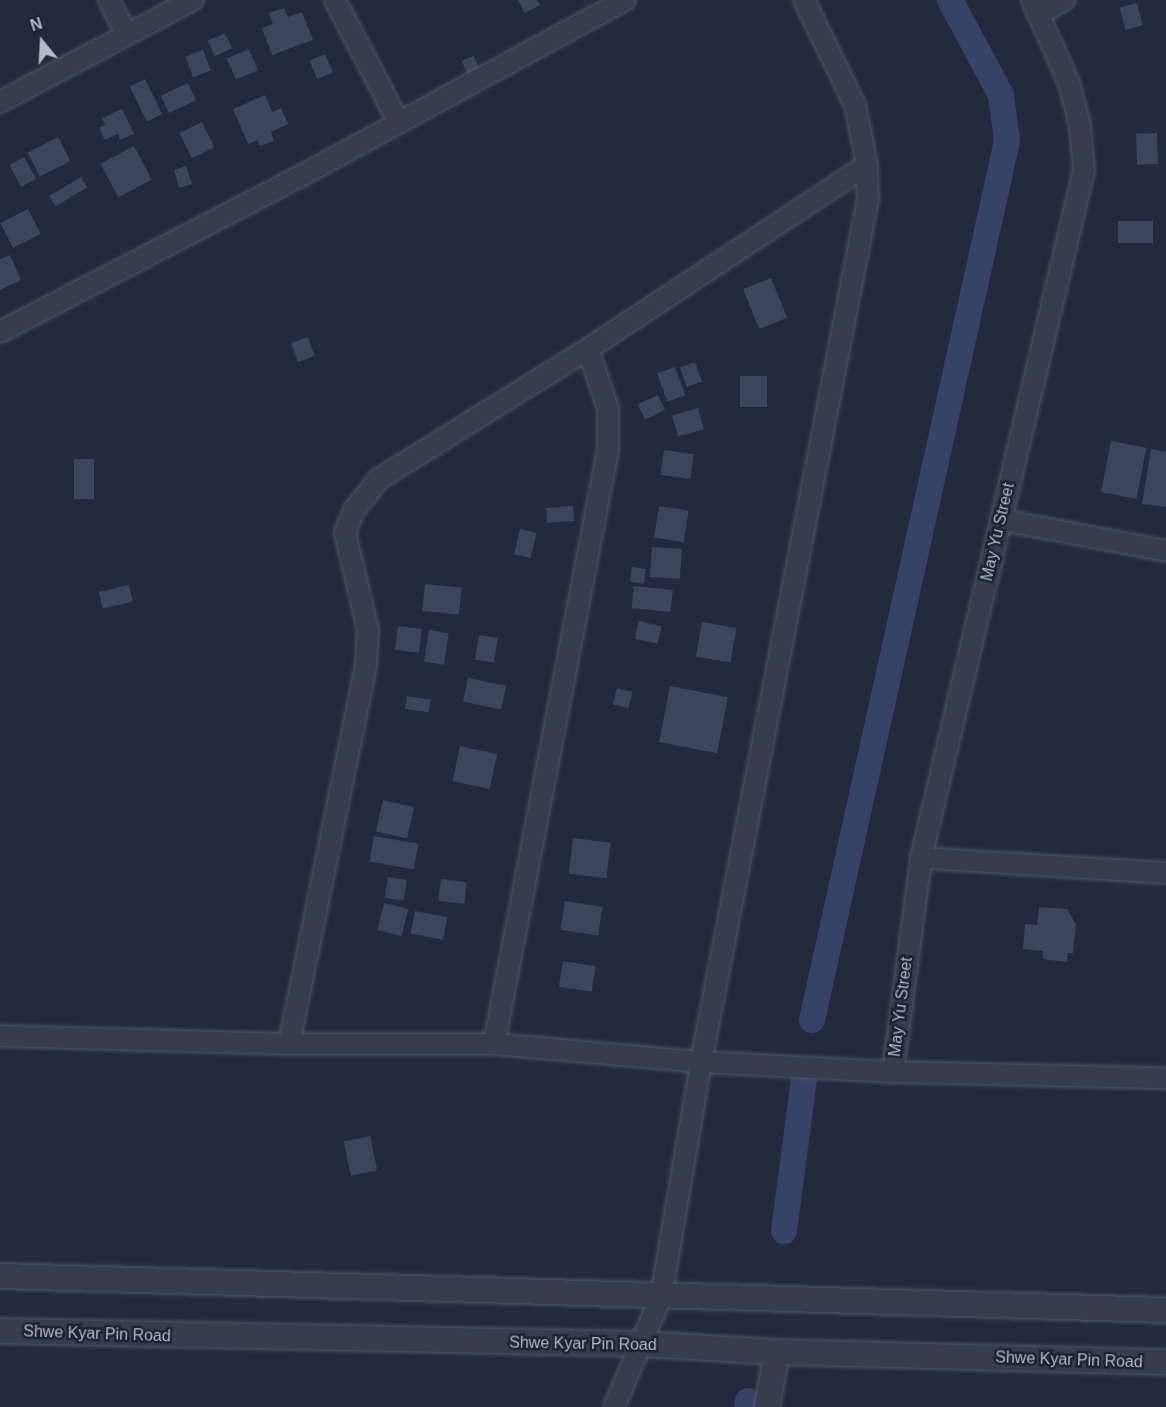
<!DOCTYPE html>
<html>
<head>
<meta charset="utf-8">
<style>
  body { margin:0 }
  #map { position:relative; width:1166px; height:1407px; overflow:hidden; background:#232a3f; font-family:Helvetica,sans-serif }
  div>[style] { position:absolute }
  .canal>* { height:26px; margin:-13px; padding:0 13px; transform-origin:13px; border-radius:13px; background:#364266 }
  .building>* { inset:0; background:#3d455c; transform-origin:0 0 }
  .roads { filter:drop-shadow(0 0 2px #4f5567) drop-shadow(0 0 2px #4f5567) }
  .minor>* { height:20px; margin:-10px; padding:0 10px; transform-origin:10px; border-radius:10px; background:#373d4f }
  .tertiary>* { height:24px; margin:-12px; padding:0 12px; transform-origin:12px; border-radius:12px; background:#373d4f }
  span { translate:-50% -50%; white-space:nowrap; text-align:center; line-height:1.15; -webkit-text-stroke:5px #1c2234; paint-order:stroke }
  .street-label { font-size:16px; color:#b3b8ca }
  .north { position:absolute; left:12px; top:12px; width:60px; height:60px; -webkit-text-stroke:4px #1c2234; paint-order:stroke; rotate:342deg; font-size:16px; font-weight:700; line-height:24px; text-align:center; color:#b3b8ca }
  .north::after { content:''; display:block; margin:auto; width:21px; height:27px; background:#b3b8ca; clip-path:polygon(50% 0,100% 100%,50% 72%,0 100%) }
</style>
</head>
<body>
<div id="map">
  <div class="canal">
    <i style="left:812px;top:1020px;width:900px;rotate:-77.49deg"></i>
    <i style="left:1007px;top:141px;width:46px;rotate:-97.4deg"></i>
    <i style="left:1001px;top:95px;width:108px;rotate:-118.2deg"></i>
    <i style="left:784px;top:1231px;width:152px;rotate:-82.5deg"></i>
    <i style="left:747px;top:1407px;width:6px;rotate:-81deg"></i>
  </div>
  <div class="building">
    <i style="clip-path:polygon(518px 0,537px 0,540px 5px,525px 13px)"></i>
    <i style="left:1137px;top:3px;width:23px;height:18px;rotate:75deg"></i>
    <i style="clip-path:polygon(284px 8px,288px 17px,302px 12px,313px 40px,272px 55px,262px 28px,273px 24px,269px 13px)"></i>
    <i style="left:225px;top:33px;width:17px;height:19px;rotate:66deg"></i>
    <i style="left:249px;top:49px;width:23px;height:24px;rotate:67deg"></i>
    <i style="left:203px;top:50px;width:22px;height:19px;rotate:69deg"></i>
    <i style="left:325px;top:54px;width:20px;height:17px;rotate:66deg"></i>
    <i style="left:474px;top:56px;width:14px;height:13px;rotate:69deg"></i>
    <i style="left:145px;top:79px;width:39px;height:17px;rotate:64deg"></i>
    <i style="left:188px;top:83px;width:19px;height:30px;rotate:65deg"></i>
    <i style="clip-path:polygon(265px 95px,272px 112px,281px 108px,288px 124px,271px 132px,274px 141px,260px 146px,257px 140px,248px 144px,233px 109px)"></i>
    <i style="clip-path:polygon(122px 109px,134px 134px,120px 140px,118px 134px,105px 140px,99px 128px,105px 125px,102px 118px)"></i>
    <i style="left:202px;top:122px;width:28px;height:25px;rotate:64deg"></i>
    <i style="left:1157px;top:133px;width:31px;height:21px;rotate:88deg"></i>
    <i style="left:58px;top:137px;width:27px;height:34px;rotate:63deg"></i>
    <i style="left:134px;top:146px;width:38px;height:38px;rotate:62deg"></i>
    <i style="left:24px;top:157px;width:25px;height:17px;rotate:61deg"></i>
    <i style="left:186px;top:166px;width:19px;height:13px;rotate:72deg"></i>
    <i style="left:81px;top:177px;width:12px;height:37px;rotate:59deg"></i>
    <i style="left:28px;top:209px;width:28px;height:31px;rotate:63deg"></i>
    <i style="left:1118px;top:221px;width:35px;height:22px"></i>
    <i style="clip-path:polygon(10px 255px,21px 280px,0 290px,0 259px)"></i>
    <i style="left:771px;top:278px;width:43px;height:30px;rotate:68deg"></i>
    <i style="left:308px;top:337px;width:20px;height:18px;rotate:70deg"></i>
    <i style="left:695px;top:362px;width:21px;height:16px;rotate:71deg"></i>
    <i style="left:675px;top:367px;width:30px;height:19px;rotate:70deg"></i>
    <i style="left:740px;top:376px;width:27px;height:31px"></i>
    <i style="left:658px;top:395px;width:17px;height:22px;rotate:66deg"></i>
    <i style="left:698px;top:408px;width:22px;height:27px;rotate:74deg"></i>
    <i style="left:1111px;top:441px;width:36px;height:52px;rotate:11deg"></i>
    <i style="clip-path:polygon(1151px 449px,1166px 452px,1166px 507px,1142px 504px)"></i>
    <i style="left:664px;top:450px;width:30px;height:25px;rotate:8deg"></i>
    <i style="left:74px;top:459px;width:20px;height:40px"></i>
    <i style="left:573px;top:506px;width:15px;height:27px;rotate:86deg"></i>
    <i style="left:659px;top:506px;width:30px;height:32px;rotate:9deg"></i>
    <i style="left:520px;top:529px;width:17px;height:26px;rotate:13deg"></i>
    <i style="left:652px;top:547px;width:30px;height:30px;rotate:4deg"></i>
    <i style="left:632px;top:567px;width:14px;height:15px;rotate:8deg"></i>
    <i style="left:425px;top:584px;width:37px;height:27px;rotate:6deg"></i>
    <i style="left:129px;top:585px;width:17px;height:31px;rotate:77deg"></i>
    <i style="left:634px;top:586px;width:39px;height:22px;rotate:6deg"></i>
    <i style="left:639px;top:621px;width:23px;height:18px;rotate:13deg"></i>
    <i style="left:702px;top:622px;width:35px;height:35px;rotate:10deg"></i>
    <i style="left:398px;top:626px;width:24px;height:24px;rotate:7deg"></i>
    <i style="left:429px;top:630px;width:20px;height:32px;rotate:9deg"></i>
    <i style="left:479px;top:635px;width:19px;height:25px;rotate:9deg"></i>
    <i style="left:468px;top:678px;width:39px;height:24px;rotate:12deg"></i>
    <i style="left:670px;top:686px;width:59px;height:57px;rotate:11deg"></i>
    <i style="left:617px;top:688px;width:16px;height:17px;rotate:14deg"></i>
    <i style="left:407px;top:696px;width:24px;height:13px;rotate:9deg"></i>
    <i style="left:460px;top:746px;width:38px;height:36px;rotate:12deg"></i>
    <i style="left:383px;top:800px;width:32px;height:32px;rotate:13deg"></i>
    <i style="left:374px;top:836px;width:45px;height:26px;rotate:10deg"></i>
    <i style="left:573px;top:838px;width:38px;height:36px;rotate:7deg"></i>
    <i style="left:388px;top:877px;width:19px;height:21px;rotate:9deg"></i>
    <i style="left:441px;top:879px;width:26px;height:22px;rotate:7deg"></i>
    <i style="left:565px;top:901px;width:38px;height:29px;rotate:9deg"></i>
    <i style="left:384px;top:903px;width:25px;height:28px;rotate:14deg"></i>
    <i style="clip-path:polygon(1039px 907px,1067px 909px,1076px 924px,1073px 953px,1068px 953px,1067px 962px,1043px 959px,1043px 951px,1023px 949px,1025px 924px,1037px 925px)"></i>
    <i style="left:415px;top:911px;width:33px;height:23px;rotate:11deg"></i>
    <i style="left:563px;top:961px;width:33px;height:26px;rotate:9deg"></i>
    <i style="left:370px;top:1136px;width:35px;height:27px;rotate:78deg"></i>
  </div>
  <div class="roads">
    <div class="minor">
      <i style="left:109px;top:0;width:39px;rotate:63deg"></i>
      <i style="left:335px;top:0;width:139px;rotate:62.5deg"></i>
      <i style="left:1039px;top:14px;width:29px;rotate:-29deg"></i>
      <i style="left:0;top:102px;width:218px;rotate:-27.9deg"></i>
      <i style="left:0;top:332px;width:335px;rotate:-27.4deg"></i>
      <i style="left:297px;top:178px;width:373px;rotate:-28.5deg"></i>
      <i style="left:1001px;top:520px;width:168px;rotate:10.6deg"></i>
      <i style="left:921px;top:858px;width:245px;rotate:3.5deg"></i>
      <i style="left:0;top:1036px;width:289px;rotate:1.6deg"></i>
      <i style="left:289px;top:1044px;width:205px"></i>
      <i style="left:494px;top:1044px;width:208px;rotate:5deg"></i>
      <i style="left:701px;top:1062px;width:192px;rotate:3deg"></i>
      <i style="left:893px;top:1072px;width:273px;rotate:1.3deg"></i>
      <i style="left:289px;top:1044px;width:386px;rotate:-78.5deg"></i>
      <i style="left:366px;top:666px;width:36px;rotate:-87deg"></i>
      <i style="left:368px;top:630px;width:100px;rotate:-103.3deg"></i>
      <i style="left:345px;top:533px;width:25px;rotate:-69deg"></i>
      <i style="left:354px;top:510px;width:40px;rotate:-51deg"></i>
      <i style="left:379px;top:479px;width:246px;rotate:-31.9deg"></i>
      <i style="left:588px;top:349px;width:334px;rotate:-33.4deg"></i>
      <i style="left:494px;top:1044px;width:605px;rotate:-79.14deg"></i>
      <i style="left:608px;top:450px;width:41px;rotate:-90deg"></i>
      <i style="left:608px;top:409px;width:63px;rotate:-108.4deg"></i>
      <i style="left:893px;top:1072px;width:216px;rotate:-82.5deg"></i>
      <i style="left:921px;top:858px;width:707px;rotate:-76.67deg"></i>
      <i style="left:1084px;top:170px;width:44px;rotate:-95.2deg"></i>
      <i style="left:1080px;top:126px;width:44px;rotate:-104.3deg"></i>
      <i style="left:1069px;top:83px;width:91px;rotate:-114deg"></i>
      <i style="left:614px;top:1407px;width:120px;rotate:-66.9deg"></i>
      <i style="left:661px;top:1297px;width:238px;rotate:-80.3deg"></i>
      <i style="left:701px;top:1062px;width:879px;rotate:-79.05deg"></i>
      <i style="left:868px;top:199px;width:34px;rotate:-92deg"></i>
      <i style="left:867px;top:165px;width:61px;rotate:-101.3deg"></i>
      <i style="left:855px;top:105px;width:117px;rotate:-115.9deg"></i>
    </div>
    <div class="tertiary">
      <i style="left:0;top:1276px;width:1166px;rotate:1.67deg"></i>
      <i style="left:0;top:1331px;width:641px;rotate:1.16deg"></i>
      <i style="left:641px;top:1344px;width:136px;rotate:3.4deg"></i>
      <i style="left:777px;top:1352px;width:389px;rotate:1.5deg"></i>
      <i style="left:767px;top:1407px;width:56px;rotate:-79.7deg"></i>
    </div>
  </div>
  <div class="street-label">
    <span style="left:998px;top:532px;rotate:-77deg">May Yu Street</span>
    <span style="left:901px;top:1007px;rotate:-83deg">May Yu Street</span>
    <span style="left:97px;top:1334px;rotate:2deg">Shwe Kyar Pin Road</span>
    <span style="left:583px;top:1344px;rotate:1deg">Shwe Kyar Pin Road</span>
    <span style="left:1069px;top:1360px;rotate:2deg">Shwe Kyar Pin Road</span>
  </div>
  <div class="north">N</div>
</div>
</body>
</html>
